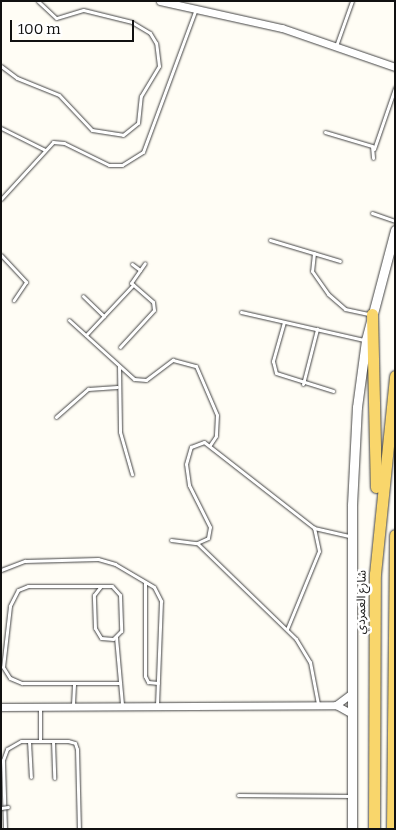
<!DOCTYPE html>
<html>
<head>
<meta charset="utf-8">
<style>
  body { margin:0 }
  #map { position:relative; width:396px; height:830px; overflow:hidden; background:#fffdf5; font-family:Bitter,"Noto Sans Arabic",serif }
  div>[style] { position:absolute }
  .roads { filter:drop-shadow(0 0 1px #444) drop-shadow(0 0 1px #444) }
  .service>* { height:3px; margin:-1.5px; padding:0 1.5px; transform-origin:1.5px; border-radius:1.5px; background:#fff }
  .minor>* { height:7px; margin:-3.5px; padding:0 3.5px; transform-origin:3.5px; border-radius:3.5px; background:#fff }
  .tertiary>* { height:9px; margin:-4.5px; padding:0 4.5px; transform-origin:4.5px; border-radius:4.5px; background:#fff }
  .primary>* { height:11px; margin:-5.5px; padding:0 5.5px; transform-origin:5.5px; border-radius:5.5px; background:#f9d66b }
  .bridges { filter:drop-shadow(0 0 1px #444) drop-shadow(0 0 1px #444) }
  .service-bridge>* { height:3px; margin:-1.5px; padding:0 1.5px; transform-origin:1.5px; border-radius:1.5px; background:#fff }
  span { translate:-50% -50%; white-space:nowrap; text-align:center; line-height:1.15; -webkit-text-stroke:5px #fff; paint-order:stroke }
  .street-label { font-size:12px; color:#111 }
  .frame { position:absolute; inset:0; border:2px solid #111; pointer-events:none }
  .scale { position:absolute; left:10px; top:20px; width:124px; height:22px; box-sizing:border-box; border:2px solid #111; border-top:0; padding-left:6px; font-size:15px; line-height:18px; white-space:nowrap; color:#111; -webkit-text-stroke:4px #fff; paint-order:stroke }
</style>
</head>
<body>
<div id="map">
  <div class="roads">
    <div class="service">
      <i style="left:336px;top:46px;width:48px;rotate:-70.4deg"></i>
      <i style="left:1px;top:66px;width:20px;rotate:37deg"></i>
      <i style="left:17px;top:78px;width:45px;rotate:22deg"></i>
      <i style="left:59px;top:95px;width:48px;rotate:46.7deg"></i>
      <i style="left:92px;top:130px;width:31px;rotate:9deg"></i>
      <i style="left:123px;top:135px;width:19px;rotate:-39deg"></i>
      <i style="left:138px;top:123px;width:27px;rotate:-84deg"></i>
      <i style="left:141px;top:96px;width:35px;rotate:-59deg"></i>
      <i style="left:159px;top:66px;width:23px;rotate:-97deg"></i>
      <i style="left:156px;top:43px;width:12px;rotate:-121deg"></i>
      <i style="left:150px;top:33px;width:21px;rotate:-149deg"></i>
      <i style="left:132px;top:22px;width:50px;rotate:-166.2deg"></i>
      <i style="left:83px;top:10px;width:28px;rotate:163deg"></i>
      <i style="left:56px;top:18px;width:25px;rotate:-137deg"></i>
      <i style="left:1px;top:128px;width:49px;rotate:26.6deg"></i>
      <i style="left:325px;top:132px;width:49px;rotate:16.6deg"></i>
      <i style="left:372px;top:146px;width:12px;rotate:85deg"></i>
      <i style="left:374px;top:149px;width:65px;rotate:-71deg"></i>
      <i style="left:1px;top:199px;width:77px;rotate:-47.6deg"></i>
      <i style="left:53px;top:142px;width:11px;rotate:5deg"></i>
      <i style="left:64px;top:143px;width:50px;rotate:26.1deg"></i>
      <i style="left:109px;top:165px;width:13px"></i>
      <i style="left:122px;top:165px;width:25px;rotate:-32deg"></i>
      <i style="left:143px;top:152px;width:153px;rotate:-69.7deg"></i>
      <i style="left:372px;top:213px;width:24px;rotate:19deg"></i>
      <i style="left:270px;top:240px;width:73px;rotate:16.7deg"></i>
      <i style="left:314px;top:253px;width:18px;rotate:96deg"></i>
      <i style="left:312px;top:271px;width:28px;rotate:55deg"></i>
      <i style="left:328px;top:294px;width:23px;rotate:41deg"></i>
      <i style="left:345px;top:309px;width:25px;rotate:12deg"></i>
      <i style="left:1px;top:255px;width:37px;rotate:47deg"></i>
      <i style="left:26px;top:282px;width:22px;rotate:124deg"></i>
      <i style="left:132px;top:264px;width:10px;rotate:37deg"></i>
      <i style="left:83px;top:296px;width:29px;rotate:44deg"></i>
      <i style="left:241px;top:312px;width:126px;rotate:12.8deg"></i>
      <i style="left:69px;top:320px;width:88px;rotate:42.2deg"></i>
      <i style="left:134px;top:379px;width:12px;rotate:5deg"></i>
      <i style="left:146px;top:380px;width:34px;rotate:-37deg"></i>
      <i style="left:173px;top:360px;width:24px;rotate:15deg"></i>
      <i style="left:196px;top:366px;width:53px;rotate:66.8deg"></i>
      <i style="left:217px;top:415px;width:21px;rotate:93deg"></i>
      <i style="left:216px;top:436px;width:11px;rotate:124deg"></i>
      <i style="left:284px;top:322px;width:41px;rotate:105.8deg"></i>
      <i style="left:273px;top:361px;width:12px;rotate:76deg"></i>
      <i style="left:276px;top:373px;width:60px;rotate:17.5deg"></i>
      <i style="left:86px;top:335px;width:69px;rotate:-46.8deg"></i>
      <i style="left:120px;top:347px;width:50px;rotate:-47.4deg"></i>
      <i style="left:154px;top:310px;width:8px;rotate:-97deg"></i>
      <i style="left:153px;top:302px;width:29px;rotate:-139deg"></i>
      <i style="left:131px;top:283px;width:24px;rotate:-55deg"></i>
      <i style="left:119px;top:366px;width:66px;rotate:89.1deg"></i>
      <i style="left:120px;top:432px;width:44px;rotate:74.1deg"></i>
      <i style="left:303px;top:384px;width:57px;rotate:-75.7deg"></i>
      <i style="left:56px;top:417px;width:43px;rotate:-41.2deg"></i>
      <i style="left:88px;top:389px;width:29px;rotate:-4deg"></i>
      <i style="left:171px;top:540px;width:26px;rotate:7deg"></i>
      <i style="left:197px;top:543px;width:12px;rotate:-24deg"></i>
      <i style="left:208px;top:538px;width:11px;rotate:-80deg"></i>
      <i style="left:210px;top:527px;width:47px;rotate:-116.6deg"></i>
      <i style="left:189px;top:485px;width:21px;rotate:-98deg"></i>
      <i style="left:186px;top:464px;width:18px;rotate:-74deg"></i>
      <i style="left:191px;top:447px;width:14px;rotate:-21deg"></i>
      <i style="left:204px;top:442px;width:140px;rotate:38deg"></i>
      <i style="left:314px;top:528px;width:37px;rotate:13deg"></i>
      <i style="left:197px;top:543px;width:138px;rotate:44.1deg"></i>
      <i style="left:296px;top:639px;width:27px;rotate:59deg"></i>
      <i style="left:310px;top:662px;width:43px;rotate:79.2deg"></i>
      <i style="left:1px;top:570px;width:26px;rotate:-21deg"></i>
      <i style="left:25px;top:561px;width:73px;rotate:-1.6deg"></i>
      <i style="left:98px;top:559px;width:18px;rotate:16deg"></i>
      <i style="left:115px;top:564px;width:45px;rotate:30.5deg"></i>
      <i style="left:154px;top:587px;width:16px;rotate:63deg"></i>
      <i style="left:161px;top:601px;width:103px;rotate:92.2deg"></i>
      <i style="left:145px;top:582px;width:94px;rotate:90deg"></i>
      <i style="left:145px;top:676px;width:7px;rotate:63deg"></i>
      <i style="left:148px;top:682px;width:10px;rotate:6deg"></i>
      <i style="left:101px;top:586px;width:73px;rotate:180deg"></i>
      <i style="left:28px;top:586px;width:11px;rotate:158deg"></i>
      <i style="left:18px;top:590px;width:18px;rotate:117deg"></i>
      <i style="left:10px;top:606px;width:61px;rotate:96.5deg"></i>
      <i style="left:3px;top:667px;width:13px;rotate:58deg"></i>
      <i style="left:10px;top:678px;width:13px;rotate:23deg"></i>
      <i style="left:22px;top:683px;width:98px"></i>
      <i style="left:101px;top:586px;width:11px"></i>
      <i style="left:112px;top:586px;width:12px;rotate:48deg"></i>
      <i style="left:120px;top:595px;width:36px;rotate:88deg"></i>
      <i style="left:121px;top:631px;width:11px;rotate:135deg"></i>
      <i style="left:113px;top:639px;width:12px;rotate:-175deg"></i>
      <i style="left:101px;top:638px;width:12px;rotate:-121deg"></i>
      <i style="left:95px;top:628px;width:33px;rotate:-92deg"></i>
      <i style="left:94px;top:595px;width:11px;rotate:-52deg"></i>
      <i style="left:287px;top:629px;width:84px;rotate:-67.7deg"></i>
      <i style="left:319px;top:551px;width:24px;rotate:-102deg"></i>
      <i style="left:116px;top:637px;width:67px;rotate:84.9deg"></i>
      <i style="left:73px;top:704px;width:21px;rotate:-87deg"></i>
      <i style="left:29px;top:741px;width:36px;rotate:87deg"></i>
      <i style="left:40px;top:741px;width:35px;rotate:-90deg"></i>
      <i style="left:53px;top:741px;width:37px;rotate:88deg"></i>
      <i style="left:238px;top:795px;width:113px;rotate:0.5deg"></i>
      <i style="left:5px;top:829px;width:69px;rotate:-91.7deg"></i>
      <i style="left:3px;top:760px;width:12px;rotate:-70deg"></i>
      <i style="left:7px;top:749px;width:16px;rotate:-30deg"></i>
      <i style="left:21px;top:741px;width:47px"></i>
      <i style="left:68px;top:741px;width:7px;rotate:16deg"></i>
      <i style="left:75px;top:743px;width:6px;rotate:72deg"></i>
      <i style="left:77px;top:749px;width:80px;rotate:88.6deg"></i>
    </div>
    <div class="minor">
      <i style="left:160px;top:1px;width:125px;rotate:12.5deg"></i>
      <i style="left:282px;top:28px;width:120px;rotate:19deg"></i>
      <i style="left:336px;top:705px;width:20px;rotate:-37deg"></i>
      <i style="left:1px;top:707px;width:335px;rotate:-0.3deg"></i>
      <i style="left:336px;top:705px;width:18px;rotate:29deg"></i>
    </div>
    <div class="tertiary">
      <i style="left:352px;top:829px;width:324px;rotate:-90deg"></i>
      <i style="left:352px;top:505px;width:98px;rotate:-87.1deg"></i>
      <i style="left:357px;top:407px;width:68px;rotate:-82.3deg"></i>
      <i style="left:366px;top:340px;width:114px;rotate:-75.2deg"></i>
    </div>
    <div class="primary">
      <i style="left:372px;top:314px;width:173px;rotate:88.7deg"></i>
      <i style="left:374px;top:829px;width:255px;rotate:-89.8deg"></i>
      <i style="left:375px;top:574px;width:199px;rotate:-84.2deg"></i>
      <i style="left:392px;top:829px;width:294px;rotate:-89.4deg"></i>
    </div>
  </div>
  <div class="bridges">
    <div class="service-bridge">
      <i style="left:1px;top:808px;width:7px;rotate:-8deg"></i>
    </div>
  </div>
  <div class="street-label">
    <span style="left:362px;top:602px;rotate:-89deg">شارع العمردي</span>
  </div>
  <div class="frame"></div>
  <div class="scale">100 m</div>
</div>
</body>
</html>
